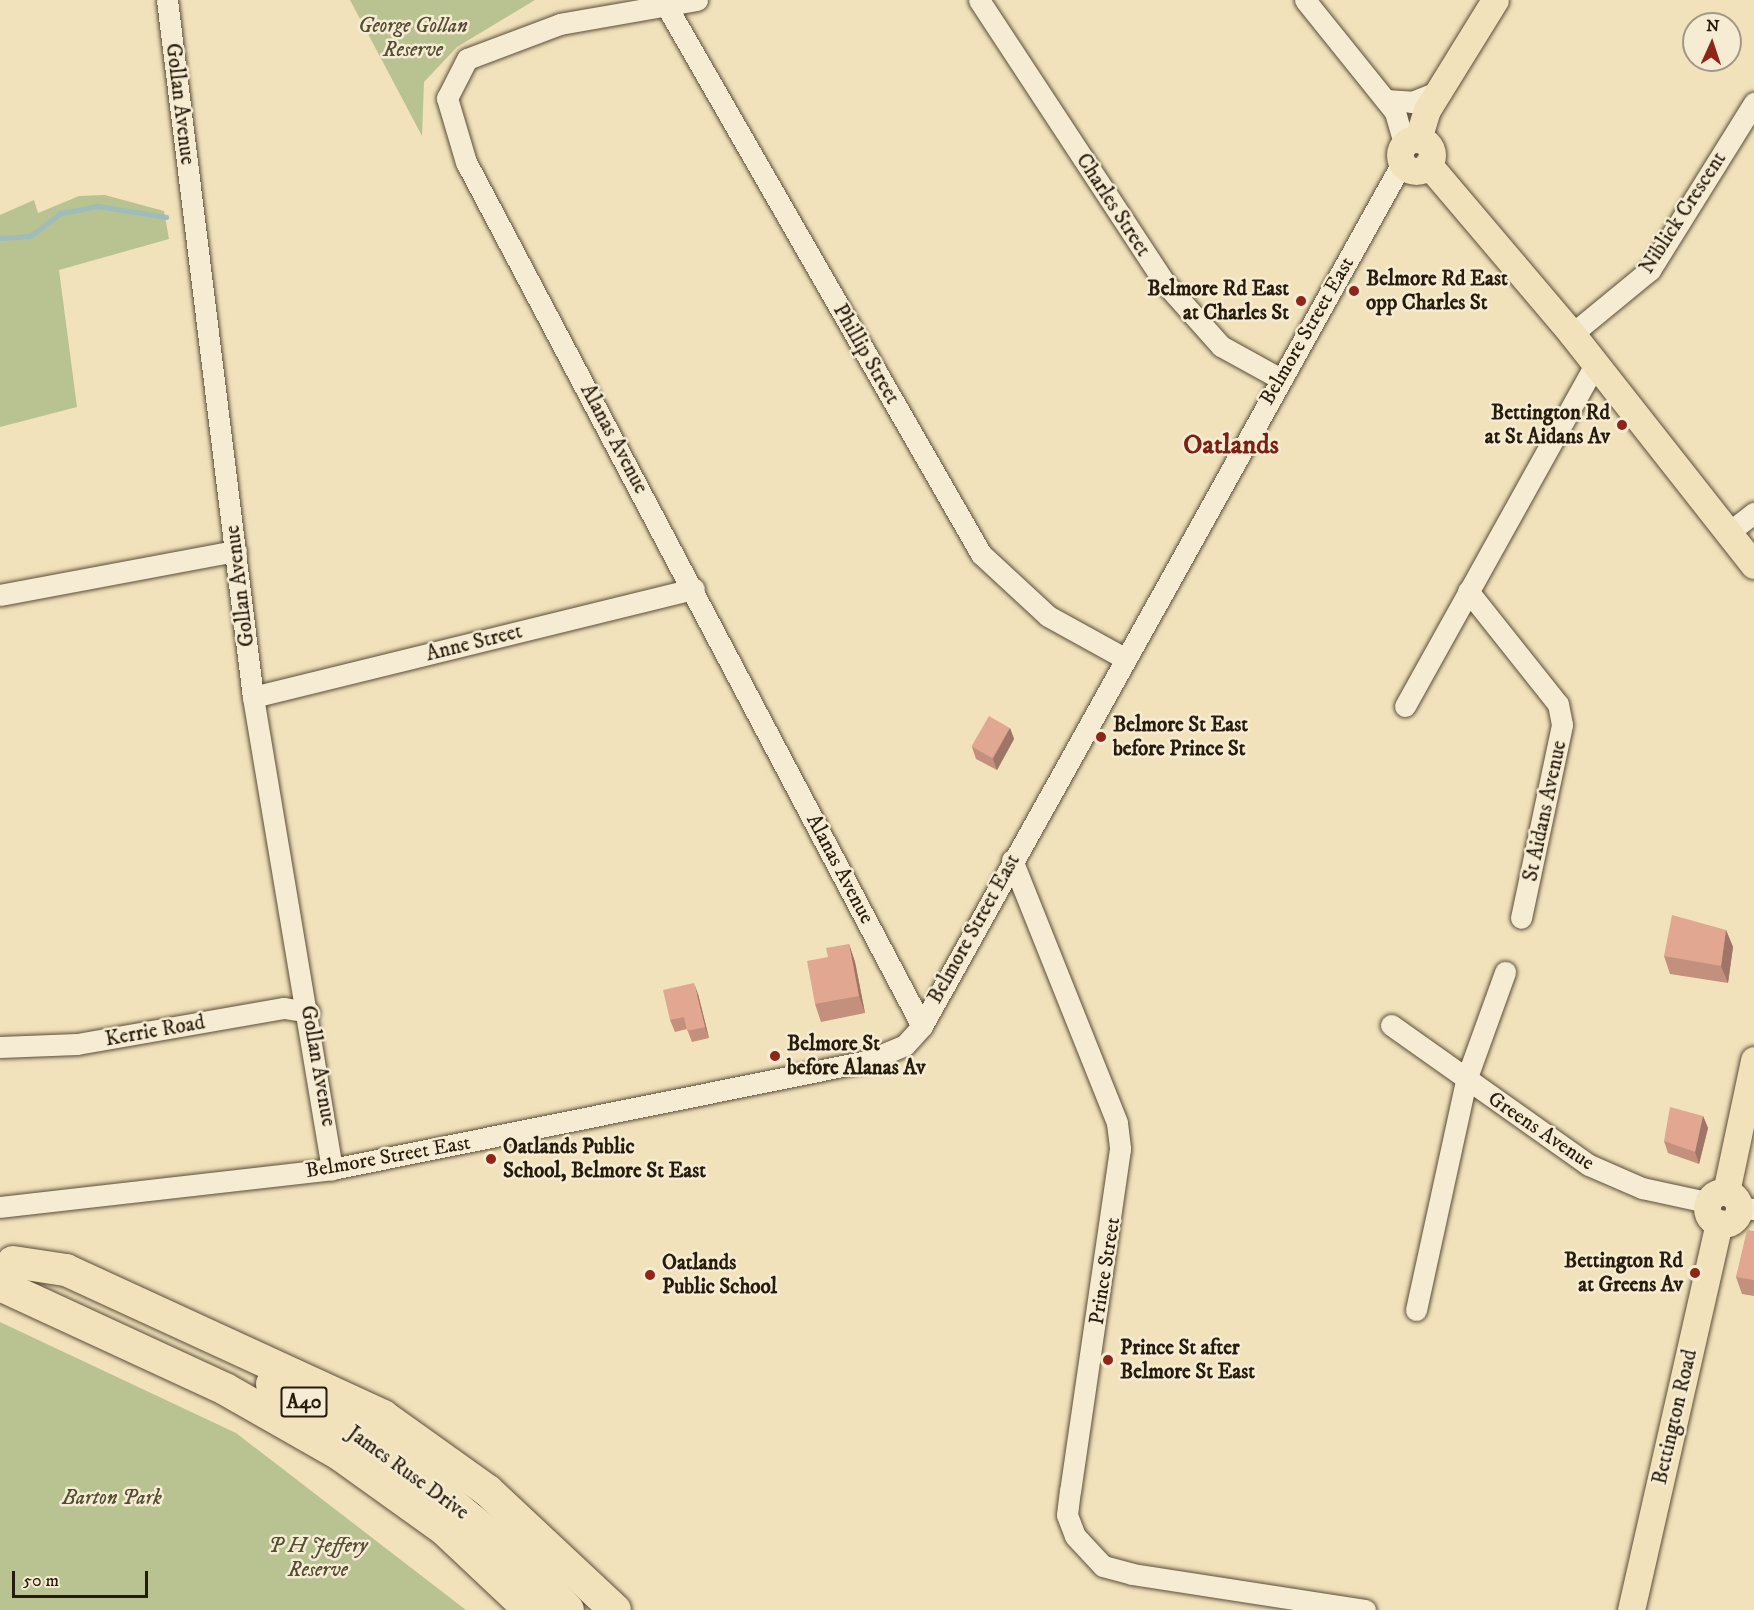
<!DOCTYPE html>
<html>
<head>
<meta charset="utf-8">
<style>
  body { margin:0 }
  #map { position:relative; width:1754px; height:1610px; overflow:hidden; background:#f1e2bb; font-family:"IM FELL DW Pica",serif }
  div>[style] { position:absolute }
  .green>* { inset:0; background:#b9c391 }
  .stream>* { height:5px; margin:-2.5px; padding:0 2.5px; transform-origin:2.5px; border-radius:2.5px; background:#9fbbba }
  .roads { filter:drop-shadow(0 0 2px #5a4d38) drop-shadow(0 0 2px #5a4d38) }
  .minor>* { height:21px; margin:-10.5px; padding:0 10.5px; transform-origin:10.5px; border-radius:10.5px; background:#f6ecd3 }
  .major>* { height:27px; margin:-13.5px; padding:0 13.5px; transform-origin:13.5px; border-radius:13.5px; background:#f1e2bb }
  .major>.ring { margin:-13.5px; padding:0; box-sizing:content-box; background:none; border:27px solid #f1e2bb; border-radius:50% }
  .highway>* { height:32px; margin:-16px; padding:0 16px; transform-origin:16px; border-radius:16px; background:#f1e2bb }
  .wall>* { inset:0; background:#c2907d }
  .shaded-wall>* { inset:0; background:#9e7566 }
  .building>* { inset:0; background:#e1a791; transform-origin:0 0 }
  .dots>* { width:16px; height:16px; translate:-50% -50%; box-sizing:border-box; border:3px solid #f6ecd3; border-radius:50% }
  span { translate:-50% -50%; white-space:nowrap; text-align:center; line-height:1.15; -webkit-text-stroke:5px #f6ecd3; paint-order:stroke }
  .shield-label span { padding:2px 4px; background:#f6ecd3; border:2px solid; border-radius:4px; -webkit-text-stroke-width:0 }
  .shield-label { font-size:20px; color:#271b0c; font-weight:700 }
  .park-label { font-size:21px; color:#534d34; font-style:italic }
  .street-label { font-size:21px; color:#271b0c }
  .poi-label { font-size:21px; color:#271b0c; font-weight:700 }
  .left { translate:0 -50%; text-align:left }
  .right { translate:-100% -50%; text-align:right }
  .district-label { font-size:27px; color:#7a1f14; font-weight:700 }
  .north { position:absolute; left:1682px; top:12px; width:60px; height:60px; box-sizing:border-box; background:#f6ecd3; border:2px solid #a39883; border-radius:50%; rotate:3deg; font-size:16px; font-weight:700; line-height:24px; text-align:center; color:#271b0c }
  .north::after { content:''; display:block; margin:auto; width:21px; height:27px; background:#8f2418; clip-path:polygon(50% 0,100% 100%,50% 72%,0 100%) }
  .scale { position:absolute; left:12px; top:1571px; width:136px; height:27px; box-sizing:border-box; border:3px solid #271b0c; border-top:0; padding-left:8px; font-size:18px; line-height:21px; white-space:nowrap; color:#271b0c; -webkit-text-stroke:4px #f6ecd3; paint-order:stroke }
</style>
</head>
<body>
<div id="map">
  <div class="green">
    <i style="clip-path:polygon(350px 0,535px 0,457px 47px,424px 82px,422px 136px)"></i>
    <i style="clip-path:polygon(105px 195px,164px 211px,169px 239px,59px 270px,77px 407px,0 427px,0 215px,34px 200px,38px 213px,79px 196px)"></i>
    <i style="clip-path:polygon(0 1322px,236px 1433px,466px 1610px,0 1610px)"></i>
  </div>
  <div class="stream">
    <i style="left:0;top:238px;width:30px;rotate:-4deg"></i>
    <i style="left:30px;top:236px;width:39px;rotate:-37deg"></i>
    <i style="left:61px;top:213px;width:38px;rotate:-11deg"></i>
    <i style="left:98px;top:206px;width:69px;rotate:9.2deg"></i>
  </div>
  <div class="roads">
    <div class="minor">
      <i style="left:167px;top:0;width:702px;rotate:82.97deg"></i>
      <i style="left:253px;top:697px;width:479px;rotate:80.5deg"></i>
      <i style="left:663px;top:0;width:639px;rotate:60.14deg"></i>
      <i style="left:981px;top:554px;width:91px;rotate:42.8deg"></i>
      <i style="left:1048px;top:616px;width:87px;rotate:28.9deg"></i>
      <i style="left:697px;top:0;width:139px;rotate:170.1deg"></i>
      <i style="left:560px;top:24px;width:99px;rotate:159.4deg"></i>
      <i style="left:467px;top:59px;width:44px;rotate:117.1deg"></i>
      <i style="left:447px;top:98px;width:67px;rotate:73.5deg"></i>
      <i style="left:466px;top:162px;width:977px;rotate:62.18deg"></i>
      <i style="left:979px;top:0;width:337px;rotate:56.7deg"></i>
      <i style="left:1164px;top:282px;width:86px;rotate:48.3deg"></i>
      <i style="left:1221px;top:346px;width:66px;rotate:28.9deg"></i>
      <i style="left:1305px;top:0;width:144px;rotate:51.2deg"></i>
      <i style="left:1395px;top:112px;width:33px;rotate:74deg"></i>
      <i style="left:1386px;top:100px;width:26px;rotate:4deg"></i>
      <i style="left:1412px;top:102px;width:29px;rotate:-22deg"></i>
      <i style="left:1572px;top:334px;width:101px;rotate:-39.4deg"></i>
      <i style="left:1650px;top:270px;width:197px;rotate:-58.1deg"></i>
      <i style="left:1728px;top:533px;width:33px;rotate:-38deg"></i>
      <i style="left:1468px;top:591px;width:144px;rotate:51.5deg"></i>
      <i style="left:1558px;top:704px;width:21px;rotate:79deg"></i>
      <i style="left:1562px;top:725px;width:197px;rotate:102deg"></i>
      <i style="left:0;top:595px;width:240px;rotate:-10.6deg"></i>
      <i style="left:253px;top:697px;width:454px;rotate:-13.8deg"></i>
      <i style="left:1405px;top:706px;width:390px;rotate:-60.9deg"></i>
      <i style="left:1012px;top:860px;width:283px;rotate:68.2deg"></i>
      <i style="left:1117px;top:1123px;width:26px;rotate:83deg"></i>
      <i style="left:1120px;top:1149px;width:345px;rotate:98.3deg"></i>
      <i style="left:1070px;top:1490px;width:25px;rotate:97deg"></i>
      <i style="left:1067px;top:1515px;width:22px;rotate:69deg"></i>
      <i style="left:1075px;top:1536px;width:41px;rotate:47deg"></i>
      <i style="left:1103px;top:1566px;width:30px;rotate:15deg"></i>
      <i style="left:1132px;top:1574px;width:236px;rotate:8.8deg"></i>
      <i style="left:1391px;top:1025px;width:242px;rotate:35.3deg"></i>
      <i style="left:1589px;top:1165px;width:58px;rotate:23.5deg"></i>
      <i style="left:1642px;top:1188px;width:66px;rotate:12.2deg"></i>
      <i style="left:0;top:1047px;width:77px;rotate:-2.2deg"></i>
      <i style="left:77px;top:1044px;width:210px;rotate:-9.9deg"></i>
      <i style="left:284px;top:1008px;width:25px;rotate:9deg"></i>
      <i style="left:0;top:1207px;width:334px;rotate:-6.5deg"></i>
      <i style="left:332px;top:1169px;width:546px;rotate:-11.41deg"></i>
      <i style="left:867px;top:1061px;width:41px;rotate:-22.8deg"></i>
      <i style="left:905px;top:1045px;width:25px;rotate:-48deg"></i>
      <i style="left:922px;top:1026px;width:988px;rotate:-60.92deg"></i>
      <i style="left:1739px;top:1207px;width:15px;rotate:8deg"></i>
      <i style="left:1416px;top:1310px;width:235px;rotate:-77.7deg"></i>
      <i style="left:1466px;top:1080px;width:115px;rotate:-70.1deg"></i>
    </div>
    <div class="major">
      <i style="left:1418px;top:139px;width:30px;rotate:-73deg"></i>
      <i style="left:1427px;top:110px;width:129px;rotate:-58.3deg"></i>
      <i class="ring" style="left:1400px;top:139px;width:5px;height:5px"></i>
      <i style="left:1428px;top:164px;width:223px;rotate:49.7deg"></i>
      <i style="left:1572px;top:334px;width:294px;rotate:51.8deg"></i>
      <i class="ring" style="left:1707px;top:1192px;width:5px;height:5px"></i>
      <i style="left:1726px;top:1192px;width:135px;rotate:-78deg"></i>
      <i style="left:1631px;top:1610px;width:397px;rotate:-77.2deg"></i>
    </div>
    <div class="highway">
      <i style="left:13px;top:1262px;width:54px;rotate:8.6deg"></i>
      <i style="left:66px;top:1270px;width:349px;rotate:24.7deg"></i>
      <i style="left:383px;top:1416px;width:129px;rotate:35.5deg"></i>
      <i style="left:488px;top:1491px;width:174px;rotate:43.1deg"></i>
      <i style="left:0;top:1285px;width:248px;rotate:24.8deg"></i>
      <i style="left:225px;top:1389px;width:131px;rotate:29.7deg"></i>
      <i style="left:339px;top:1454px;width:130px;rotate:35.6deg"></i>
      <i style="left:445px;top:1530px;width:117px;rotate:43.3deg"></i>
      <i style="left:272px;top:1384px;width:160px;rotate:31.7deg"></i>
      <i style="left:408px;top:1468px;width:133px;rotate:39.2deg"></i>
      <i style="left:511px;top:1552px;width:81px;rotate:45.5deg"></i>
    </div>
  </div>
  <div class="wall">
    <i style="clip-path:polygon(1010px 728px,1014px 739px,997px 770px,976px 759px,972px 747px)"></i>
    <i style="clip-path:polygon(1726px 930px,1733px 947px,1728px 983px,1670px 974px,1664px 956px)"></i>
    <i style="clip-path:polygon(849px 944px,855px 962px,865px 1013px,821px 1022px,815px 1004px,828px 957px)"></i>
    <i style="clip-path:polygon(698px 994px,709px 1038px,692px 1042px,687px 1029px,675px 1032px,670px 1020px)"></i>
    <i style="clip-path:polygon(1703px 1116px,1708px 1128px,1699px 1164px,1668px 1153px,1664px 1141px)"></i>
    <i style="clip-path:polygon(1754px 1231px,1754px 1296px,1742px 1294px,1736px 1277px)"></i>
  </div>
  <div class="shaded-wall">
    <i style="clip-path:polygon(1010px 728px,1014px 739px,997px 770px,993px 759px)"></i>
    <i style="clip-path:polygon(1726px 930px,1733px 947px,1728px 983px,1721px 966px)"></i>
    <i style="clip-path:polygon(849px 944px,855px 962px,865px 1013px,859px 996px)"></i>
    <i style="clip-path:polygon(694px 983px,698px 994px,709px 1038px,705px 1027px)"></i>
    <i style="clip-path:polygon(1703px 1116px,1708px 1128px,1699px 1164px,1695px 1152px)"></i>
  </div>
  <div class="building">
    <i style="left:989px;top:716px;width:24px;height:35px;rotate:30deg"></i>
    <i style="clip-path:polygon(1672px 915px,1726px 930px,1721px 966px,1664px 956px)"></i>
    <i style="clip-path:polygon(849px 944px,859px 996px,815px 1004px,807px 961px,828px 957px,826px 948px)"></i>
    <i style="clip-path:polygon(694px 983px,705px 1027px,687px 1031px,684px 1017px,670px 1020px,663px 990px)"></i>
    <i style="clip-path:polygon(1670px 1107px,1703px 1116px,1695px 1152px,1664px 1141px)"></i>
    <i style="clip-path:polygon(1747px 1230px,1754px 1231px,1754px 1280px,1736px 1277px)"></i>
  </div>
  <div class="dots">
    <i style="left:1354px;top:291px;background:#8f2418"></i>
    <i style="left:1301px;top:301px;background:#8f2418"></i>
    <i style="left:1622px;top:425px;background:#8f2418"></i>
    <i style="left:1101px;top:737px;background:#8f2418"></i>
    <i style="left:775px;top:1056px;background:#8f2418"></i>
    <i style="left:491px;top:1159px;background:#8f2418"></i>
    <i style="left:1695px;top:1273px;background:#8f2418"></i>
    <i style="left:650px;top:1275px;background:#8f2418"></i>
    <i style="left:1108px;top:1360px;background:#8f2418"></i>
  </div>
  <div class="shield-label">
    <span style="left:304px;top:1402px">A40</span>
  </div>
  <div class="park-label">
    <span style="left:413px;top:38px">George Gollan<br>Reserve</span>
    <span style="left:112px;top:1498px">Barton Park</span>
    <span style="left:318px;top:1558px">P H Jeffery<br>Reserve</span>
  </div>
  <div class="street-label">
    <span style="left:180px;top:104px;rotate:83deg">Gollan Avenue</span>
    <span style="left:1113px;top:205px;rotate:57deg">Charles Street</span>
    <span style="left:1683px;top:213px;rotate:-57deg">Niblick Crescent</span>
    <span style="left:1307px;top:331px;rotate:-60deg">Belmore Street East</span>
    <span style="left:866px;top:354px;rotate:60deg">Phillip Street</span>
    <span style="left:614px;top:439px;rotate:62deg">Alanas Avenue</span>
    <span style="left:240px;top:586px;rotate:-97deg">Gollan Avenue</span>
    <span style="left:474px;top:643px;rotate:-14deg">Anne Street</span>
    <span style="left:1545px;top:811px;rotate:-78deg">St Aidans Avenue</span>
    <span style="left:840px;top:869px;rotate:62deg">Alanas Avenue</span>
    <span style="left:974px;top:929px;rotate:-61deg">Belmore Street East</span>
    <span style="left:155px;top:1031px;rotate:-10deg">Kerrie Road</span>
    <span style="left:318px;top:1066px;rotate:80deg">Gollan Avenue</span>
    <span style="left:1541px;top:1131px;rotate:34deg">Greens Avenue</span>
    <span style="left:388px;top:1157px;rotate:-10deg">Belmore Street East</span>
    <span style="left:1105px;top:1271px;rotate:-81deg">Prince Street</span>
    <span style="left:1675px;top:1417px;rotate:-77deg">Bettington Road</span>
    <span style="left:408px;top:1473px;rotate:36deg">James Ruse Drive</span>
  </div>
  <div class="poi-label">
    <span class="left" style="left:1366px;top:291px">Belmore Rd East<br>opp Charles St</span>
    <span class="right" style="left:1289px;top:301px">Belmore Rd East<br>at Charles St</span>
    <span class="right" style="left:1610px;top:425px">Bettington Rd<br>at St Aidans Av</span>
    <span class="left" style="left:1113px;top:737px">Belmore St East<br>before Prince St</span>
    <span class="left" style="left:787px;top:1056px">Belmore St<br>before Alanas Av</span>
    <span class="left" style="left:503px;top:1159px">Oatlands Public<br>School, Belmore St East</span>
    <span class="right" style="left:1683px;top:1273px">Bettington Rd<br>at Greens Av</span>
    <span class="left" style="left:662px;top:1275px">Oatlands<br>Public School</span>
    <span class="left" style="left:1120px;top:1360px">Prince St after<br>Belmore St East</span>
  </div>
  <div class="district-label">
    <span style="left:1231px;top:446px">Oatlands</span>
  </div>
  <div class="north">N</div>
  <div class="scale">50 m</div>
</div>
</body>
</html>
